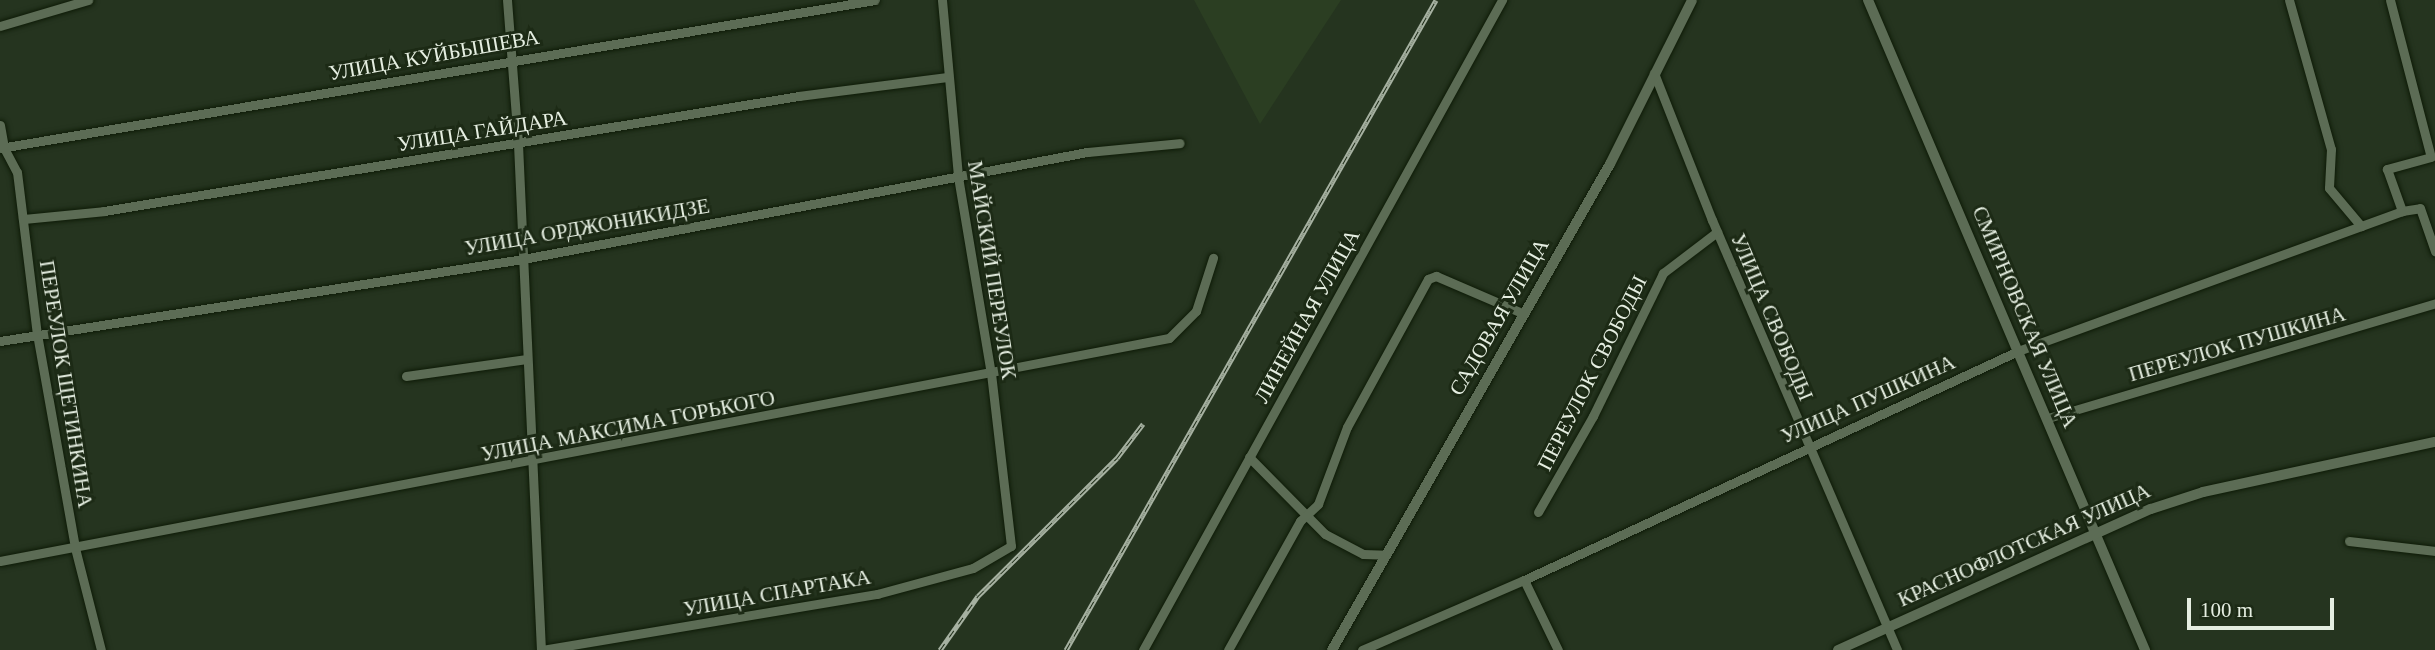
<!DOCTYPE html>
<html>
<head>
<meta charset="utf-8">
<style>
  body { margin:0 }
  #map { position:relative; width:2435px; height:650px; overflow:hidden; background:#25341f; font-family:Georgia,serif }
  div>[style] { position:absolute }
  .built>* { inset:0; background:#2b3e22 }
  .roads { filter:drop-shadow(0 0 2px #0e1b07) drop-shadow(0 0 2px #0e1b07) }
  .minor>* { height:9px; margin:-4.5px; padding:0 4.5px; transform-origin:4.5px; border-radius:4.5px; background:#5c6c55 }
  .tertiary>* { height:10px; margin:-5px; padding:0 5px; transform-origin:5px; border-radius:5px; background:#5c6c55 }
  .rail>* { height:5px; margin-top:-2.5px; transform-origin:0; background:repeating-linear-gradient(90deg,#1c2a15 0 8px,#a6b1a1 0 16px); box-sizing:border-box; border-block:2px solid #a6b1a1 }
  span { translate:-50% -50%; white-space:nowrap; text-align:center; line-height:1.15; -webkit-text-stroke:6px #1c2a15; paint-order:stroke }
  .street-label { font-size:21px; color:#e5eee1 }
  .scale { position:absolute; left:2187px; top:598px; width:147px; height:32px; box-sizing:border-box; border:4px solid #e5eee1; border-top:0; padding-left:9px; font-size:21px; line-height:24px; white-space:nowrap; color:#e5eee1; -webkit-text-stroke:5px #1c2a15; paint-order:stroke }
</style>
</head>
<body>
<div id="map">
  <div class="built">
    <i style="clip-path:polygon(1194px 0,1341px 0,1260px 124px)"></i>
  </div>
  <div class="roads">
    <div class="minor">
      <i style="left:507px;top:0;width:144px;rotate:85.6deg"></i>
      <i style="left:518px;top:144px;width:507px;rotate:87.4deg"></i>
      <i style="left:2289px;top:0;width:155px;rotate:74.3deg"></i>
      <i style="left:2331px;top:149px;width:39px;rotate:93deg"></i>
      <i style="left:2329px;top:188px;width:50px;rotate:49.9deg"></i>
      <i style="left:2390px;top:0;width:162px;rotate:75.4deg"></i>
      <i style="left:2431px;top:157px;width:46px;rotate:164.7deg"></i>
      <i style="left:2387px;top:169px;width:45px;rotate:70.3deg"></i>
      <i style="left:2402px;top:211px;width:18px;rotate:-9deg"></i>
      <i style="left:2420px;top:208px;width:46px;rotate:70.8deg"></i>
      <i style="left:0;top:26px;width:92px;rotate:-16.5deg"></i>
      <i style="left:1654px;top:73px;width:158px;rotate:68.5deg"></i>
      <i style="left:1712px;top:220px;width:468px;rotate:66.7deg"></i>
      <i style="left:0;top:125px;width:23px;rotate:80deg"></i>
      <i style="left:4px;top:148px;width:27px;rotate:62deg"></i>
      <i style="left:17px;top:172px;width:163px;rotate:83deg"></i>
      <i style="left:37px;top:334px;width:217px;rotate:79.9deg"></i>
      <i style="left:75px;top:548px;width:105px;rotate:75.7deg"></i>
      <i style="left:0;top:148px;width:887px;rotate:-9.6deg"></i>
      <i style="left:23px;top:219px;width:81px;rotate:-5.6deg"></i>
      <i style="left:104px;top:211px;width:704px;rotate:-9.4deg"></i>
      <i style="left:799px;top:96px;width:149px;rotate:-7.3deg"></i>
      <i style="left:0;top:341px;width:529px;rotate:-8.91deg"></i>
      <i style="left:523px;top:259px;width:574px;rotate:-10.74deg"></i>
      <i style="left:1087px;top:152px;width:93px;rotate:-5.5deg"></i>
      <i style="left:406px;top:376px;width:122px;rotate:-8deg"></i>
      <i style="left:2048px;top:418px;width:404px;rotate:-16.5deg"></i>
      <i style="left:1249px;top:457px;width:108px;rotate:45.4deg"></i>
      <i style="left:1325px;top:534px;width:43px;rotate:27.8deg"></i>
      <i style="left:1363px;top:554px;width:23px;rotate:2deg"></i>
      <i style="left:1538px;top:512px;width:111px;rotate:-60.2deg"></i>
      <i style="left:1593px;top:416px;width:159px;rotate:-63.9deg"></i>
      <i style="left:1663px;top:273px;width:68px;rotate:-37.2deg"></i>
      <i style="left:2349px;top:541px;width:87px;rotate:6.6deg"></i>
      <i style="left:0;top:561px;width:1190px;rotate:-10.8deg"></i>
      <i style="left:1169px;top:338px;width:38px;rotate:-45deg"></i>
      <i style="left:1196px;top:311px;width:56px;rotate:-72.2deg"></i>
      <i style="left:1524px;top:580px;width:78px;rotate:64.1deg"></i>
      <i style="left:542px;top:650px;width:340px;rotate:-9.5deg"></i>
      <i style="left:877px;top:594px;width:99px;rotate:-15.2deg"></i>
      <i style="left:973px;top:568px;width:44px;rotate:-30.1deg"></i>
      <i style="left:1011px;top:546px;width:173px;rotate:-96.6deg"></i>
      <i style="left:991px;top:374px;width:201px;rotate:-99.5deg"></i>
      <i style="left:958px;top:176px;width:177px;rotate:-95.2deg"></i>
      <i style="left:1143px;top:650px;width:743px;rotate:-61.09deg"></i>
      <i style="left:1228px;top:650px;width:148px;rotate:-60.8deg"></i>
      <i style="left:1300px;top:521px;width:25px;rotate:-43deg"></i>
      <i style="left:1318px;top:504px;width:82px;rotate:-69.4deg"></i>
      <i style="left:1347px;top:427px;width:169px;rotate:-61.3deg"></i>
      <i style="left:1428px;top:279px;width:9px;rotate:-21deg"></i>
      <i style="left:1436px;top:276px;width:94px;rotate:23.3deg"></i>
      <i style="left:1362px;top:650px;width:176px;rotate:-23.4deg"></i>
      <i style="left:1524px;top:580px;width:544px;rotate:-24.87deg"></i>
      <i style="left:2018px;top:351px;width:409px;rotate:-20deg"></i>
    </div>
    <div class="tertiary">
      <i style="left:1868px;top:0;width:707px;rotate:66.92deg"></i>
      <i style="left:1332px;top:650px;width:560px;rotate:-60.23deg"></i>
      <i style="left:1610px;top:164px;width:183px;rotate:-63.4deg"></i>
      <i style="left:1838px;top:650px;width:343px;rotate:-24.3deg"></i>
      <i style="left:2151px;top:509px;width:55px;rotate:-18.1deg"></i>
      <i style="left:2203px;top:492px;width:237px;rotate:-12.2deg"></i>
    </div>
  </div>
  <div class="rail">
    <i style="left:940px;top:650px;width:66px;rotate:-54.9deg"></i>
    <i style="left:978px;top:596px;width:196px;rotate:-44.8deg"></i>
    <i style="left:1117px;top:458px;width:43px;rotate:-52.6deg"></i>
    <i style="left:1066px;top:650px;width:748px;rotate:-60.35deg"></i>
  </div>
  <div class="street-label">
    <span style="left:434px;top:55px;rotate:-10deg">УЛИЦА КУЙБЫШЕВА</span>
    <span style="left:482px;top:131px;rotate:-9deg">УЛИЦА ГАЙДАРА</span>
    <span style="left:587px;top:227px;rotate:-10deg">УЛИЦА ОРДЖОНИКИДЗЕ</span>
    <span style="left:992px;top:270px;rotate:81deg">МАЙСКИЙ ПЕРЕУЛОК</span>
    <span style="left:1307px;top:316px;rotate:-61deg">ЛИНЕЙНАЯ УЛИЦА</span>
    <span style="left:1499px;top:317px;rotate:-60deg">САДОВАЯ УЛИЦА</span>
    <span style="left:1772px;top:317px;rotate:67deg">УЛИЦА СВОБОДЫ</span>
    <span style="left:2025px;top:317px;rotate:67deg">СМИРНОВСКАЯ УЛИЦА</span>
    <span style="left:2237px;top:344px;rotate:-16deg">ПЕРЕУЛОК ПУШКИНА</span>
    <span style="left:1592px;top:373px;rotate:-63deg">ПЕРЕУЛОК СВОБОДЫ</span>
    <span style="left:66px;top:384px;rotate:81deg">ПЕРЕУЛОК ЩЕТИНКИНА</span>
    <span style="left:1868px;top:399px;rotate:-24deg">УЛИЦА ПУШКИНА</span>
    <span style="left:628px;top:426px;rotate:-11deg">УЛИЦА МАКСИМА ГОРЬКОГО</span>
    <span style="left:2024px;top:545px;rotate:-24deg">КРАСНОФЛОТСКАЯ УЛИЦА</span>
    <span style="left:777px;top:593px;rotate:-10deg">УЛИЦА СПАРТАКА</span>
  </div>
  <div class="scale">100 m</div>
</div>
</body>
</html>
